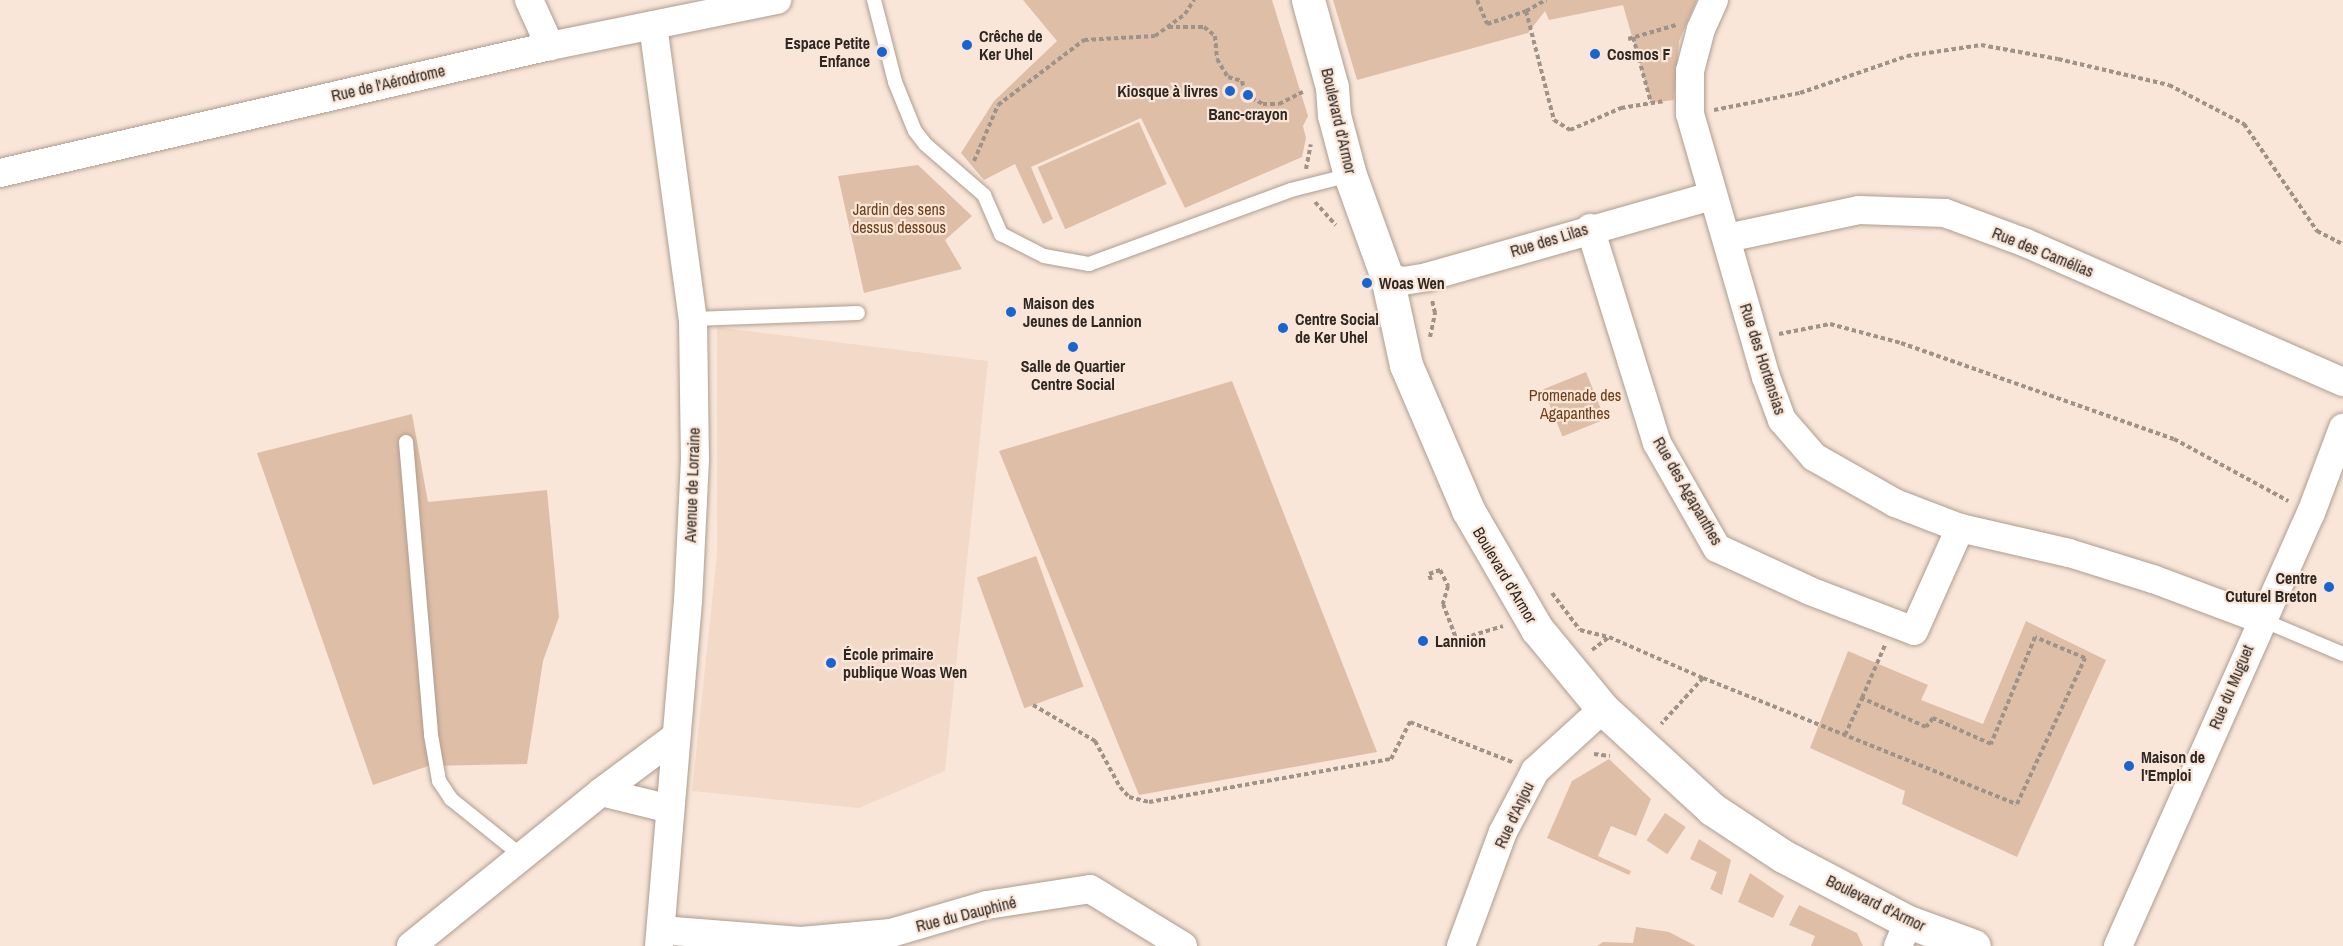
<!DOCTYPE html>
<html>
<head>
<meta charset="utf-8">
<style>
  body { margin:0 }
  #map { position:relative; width:2343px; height:946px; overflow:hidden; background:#f9e6d9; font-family:"Archivo Narrow",sans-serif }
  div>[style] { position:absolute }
  .built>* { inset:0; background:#f3d9c8 }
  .green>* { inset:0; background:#dfbea7; transform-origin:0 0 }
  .path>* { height:4px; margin-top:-2px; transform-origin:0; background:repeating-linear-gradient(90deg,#9f9288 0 4.5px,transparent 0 7.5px) }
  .roads { filter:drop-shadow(0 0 2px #ae9d90) drop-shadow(0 0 2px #ae9d90) }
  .service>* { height:14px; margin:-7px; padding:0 7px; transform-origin:7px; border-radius:7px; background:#fff }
  .minor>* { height:28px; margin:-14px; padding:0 14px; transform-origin:14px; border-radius:14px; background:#fff }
  .secondary>* { height:33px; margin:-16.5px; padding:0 16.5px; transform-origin:16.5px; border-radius:16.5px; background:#fff }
  .dots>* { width:16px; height:16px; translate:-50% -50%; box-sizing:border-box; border:3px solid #f9e6d9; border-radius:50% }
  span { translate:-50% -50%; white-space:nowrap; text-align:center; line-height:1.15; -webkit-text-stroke:4.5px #f9e6d9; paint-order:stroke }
  .poi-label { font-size:16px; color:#2e2722; font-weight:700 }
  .left { translate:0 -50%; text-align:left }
  .right { translate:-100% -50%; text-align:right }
  .street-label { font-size:16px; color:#2e2722 }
  .park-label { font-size:16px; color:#6d3e17 }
</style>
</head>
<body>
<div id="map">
  <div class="built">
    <i style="clip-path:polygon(717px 327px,988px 361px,945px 771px,859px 808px,692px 791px,717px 555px)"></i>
  </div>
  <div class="green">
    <i style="clip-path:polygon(1023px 0,1272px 0,1308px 116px,1303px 126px,1306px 138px,1302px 157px,1185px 208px,1141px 118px,1031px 167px,1053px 219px,1043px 224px,1015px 164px,984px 180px,961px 153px,994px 101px,1057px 41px)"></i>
    <i style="clip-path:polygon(1333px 0,1697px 0,1679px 41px,1674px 100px,1651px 103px,1623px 5px,1549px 20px,1545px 11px,1528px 33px,1357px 80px)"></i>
    <i style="left:1139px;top:122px;width:68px;height:111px;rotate:66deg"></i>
    <i style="clip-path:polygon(918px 165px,972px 216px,945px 240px,962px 269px,864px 293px,838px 176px)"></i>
    <i style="left:1586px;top:372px;width:51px;height:46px;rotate:68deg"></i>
    <i style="clip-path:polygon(1232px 381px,1377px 752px,1139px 795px,999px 451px)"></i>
    <i style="clip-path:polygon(412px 414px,428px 502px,547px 490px,559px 617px,543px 661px,527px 764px,428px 766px,373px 785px,257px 453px)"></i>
    <i style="left:1036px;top:556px;width:139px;height:63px;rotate:70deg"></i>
    <i style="clip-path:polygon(2026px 621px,2106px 660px,2017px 857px,1902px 804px,1905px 791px,1810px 748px,1848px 651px,1928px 685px,1921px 700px,1983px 724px)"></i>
    <i style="clip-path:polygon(1609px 759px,1651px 799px,1636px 836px,1611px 826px,1598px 856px,1631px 871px,1629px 875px,1547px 838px,1572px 781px)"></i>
    <i style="left:1665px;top:813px;width:25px;height:33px;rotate:34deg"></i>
    <i style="clip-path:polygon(1699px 839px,1731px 860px,1722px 895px,1710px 889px,1717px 872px,1690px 859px)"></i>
    <i style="clip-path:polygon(1750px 873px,1784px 896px,1773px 918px,1738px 902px)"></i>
    <i style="clip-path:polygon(1799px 905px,1857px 933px,1863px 946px,1811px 946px,1815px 936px,1789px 925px)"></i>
    <i style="clip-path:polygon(1636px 927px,1669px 932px,1696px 946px,1597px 946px,1603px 942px,1633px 943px)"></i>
  </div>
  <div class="path">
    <i style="left:1477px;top:0;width:26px;rotate:67deg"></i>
    <i style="left:1487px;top:24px;width:41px;rotate:-18.4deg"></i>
    <i style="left:1526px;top:11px;width:113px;rotate:75.6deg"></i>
    <i style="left:1554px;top:120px;width:19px;rotate:32deg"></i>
    <i style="left:1570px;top:130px;width:56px;rotate:-23.3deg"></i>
    <i style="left:1621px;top:108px;width:44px;rotate:-9.2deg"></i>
    <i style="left:1526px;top:11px;width:23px;rotate:-29deg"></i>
    <i style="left:1168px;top:27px;width:36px"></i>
    <i style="left:1204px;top:27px;width:14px;rotate:39deg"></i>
    <i style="left:1215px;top:36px;width:23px;rotate:85deg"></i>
    <i style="left:1217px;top:59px;width:21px;rotate:59deg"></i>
    <i style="left:1228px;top:77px;width:15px;rotate:16deg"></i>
    <i style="left:1242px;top:81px;width:13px;rotate:77deg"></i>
    <i style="left:1245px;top:94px;width:21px;rotate:29deg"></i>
    <i style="left:1263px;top:104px;width:16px"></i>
    <i style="left:1279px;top:104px;width:27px;rotate:-27deg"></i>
    <i style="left:1633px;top:37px;width:68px;rotate:74.7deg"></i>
    <i style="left:1628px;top:39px;width:50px;rotate:-16.3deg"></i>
    <i style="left:1714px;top:110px;width:88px;rotate:-11.2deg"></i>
    <i style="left:1800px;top:93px;width:113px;rotate:-19.1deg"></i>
    <i style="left:1907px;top:56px;width:75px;rotate:-8.5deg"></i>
    <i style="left:1981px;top:45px;width:78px;rotate:10.3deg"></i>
    <i style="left:2058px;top:59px;width:114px;rotate:13.2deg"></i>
    <i style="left:2169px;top:85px;width:85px;rotate:27.5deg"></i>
    <i style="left:2244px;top:124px;width:130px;rotate:55.7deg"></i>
    <i style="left:2317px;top:231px;width:29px;rotate:27deg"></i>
    <i style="left:974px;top:161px;width:61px;rotate:-66.8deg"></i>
    <i style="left:998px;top:105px;width:108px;rotate:-37.1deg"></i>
    <i style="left:1084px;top:40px;width:71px;rotate:-3.2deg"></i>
    <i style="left:1155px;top:36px;width:37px;rotate:-36deg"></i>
    <i style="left:1185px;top:14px;width:17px;rotate:-57deg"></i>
    <i style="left:1306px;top:169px;width:25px;rotate:-79deg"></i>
    <i style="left:1315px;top:202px;width:31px;rotate:48deg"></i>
    <i style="left:1779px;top:334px;width:52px;rotate:-11.1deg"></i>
    <i style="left:1830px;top:324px;width:73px;rotate:15deg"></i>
    <i style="left:1901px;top:343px;width:289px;rotate:19.4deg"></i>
    <i style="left:2174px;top:439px;width:130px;rotate:28.5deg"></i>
    <i style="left:1430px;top:337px;width:25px;rotate:-78deg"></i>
    <i style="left:1435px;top:313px;width:13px;rotate:-103deg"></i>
    <i style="left:1431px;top:580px;width:6px;rotate:-108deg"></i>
    <i style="left:1429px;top:574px;width:12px;rotate:-20deg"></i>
    <i style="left:1440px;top:570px;width:18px;rotate:63deg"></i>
    <i style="left:1448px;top:586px;width:19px;rotate:106deg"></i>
    <i style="left:1443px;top:604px;width:39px;rotate:69deg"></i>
    <i style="left:1457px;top:640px;width:48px;rotate:-16.9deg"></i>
    <i style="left:1552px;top:593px;width:46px;rotate:52.9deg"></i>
    <i style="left:1580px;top:630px;width:30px;rotate:14deg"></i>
    <i style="left:1592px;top:650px;width:21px;rotate:-37deg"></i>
    <i style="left:1609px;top:637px;width:103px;rotate:23.6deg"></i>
    <i style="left:1703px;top:678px;width:62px;rotate:132.4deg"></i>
    <i style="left:1703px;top:678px;width:338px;rotate:21.9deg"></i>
    <i style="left:2017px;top:804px;width:161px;rotate:-65deg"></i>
    <i style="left:2085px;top:658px;width:54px;rotate:-157.2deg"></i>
    <i style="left:2035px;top:637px;width:116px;rotate:112.4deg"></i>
    <i style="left:1991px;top:744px;width:64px;rotate:-155.9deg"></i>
    <i style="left:1933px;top:718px;width:11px;rotate:128deg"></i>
    <i style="left:1926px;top:727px;width:70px;rotate:-155.6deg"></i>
    <i style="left:1862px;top:698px;width:58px;rotate:-66.5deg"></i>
    <i style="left:1033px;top:705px;width:72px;rotate:30.1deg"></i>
    <i style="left:1095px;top:741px;width:52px;rotate:61.5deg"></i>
    <i style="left:1120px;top:787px;width:13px;rotate:48deg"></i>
    <i style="left:1129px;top:797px;width:21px;rotate:14deg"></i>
    <i style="left:1149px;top:802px;width:246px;rotate:-10.1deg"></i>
    <i style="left:1391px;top:759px;width:42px;rotate:-62.8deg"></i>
    <i style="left:1410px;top:722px;width:110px;rotate:21.4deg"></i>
    <i style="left:1845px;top:735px;width:41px;rotate:-65.3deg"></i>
    <i style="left:1594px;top:754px;width:16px;rotate:7deg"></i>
  </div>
  <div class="roads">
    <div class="service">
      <i style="left:874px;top:0;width:85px;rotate:75.6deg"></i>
      <i style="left:895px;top:82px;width:53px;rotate:67.8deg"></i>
      <i style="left:915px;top:131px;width:16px;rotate:52deg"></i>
      <i style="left:925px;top:144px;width:78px;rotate:40.8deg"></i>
      <i style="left:984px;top:195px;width:43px;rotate:66.4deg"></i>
      <i style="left:1001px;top:234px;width:48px;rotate:27.1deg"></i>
      <i style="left:1044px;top:256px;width:46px;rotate:10.1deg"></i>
      <i style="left:1089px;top:264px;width:215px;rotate:-20.1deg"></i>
      <i style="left:1291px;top:190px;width:61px;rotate:-14.3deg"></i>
      <i style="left:693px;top:319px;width:165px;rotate:-2.1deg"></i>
      <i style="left:406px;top:442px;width:294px;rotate:85.1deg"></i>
      <i style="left:431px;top:735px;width:47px;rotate:80.1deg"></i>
      <i style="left:439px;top:781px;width:22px;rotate:56deg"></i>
      <i style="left:451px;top:799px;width:91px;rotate:38.8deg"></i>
      <i style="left:2260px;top:619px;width:90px;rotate:22.9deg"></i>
    </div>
    <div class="minor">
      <i style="left:529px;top:0;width:51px;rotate:65.5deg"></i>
      <i style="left:1714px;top:0;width:32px;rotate:114deg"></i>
      <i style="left:1701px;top:29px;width:43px;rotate:104.7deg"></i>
      <i style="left:1690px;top:71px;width:43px;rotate:90deg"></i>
      <i style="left:1690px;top:114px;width:274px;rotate:73.9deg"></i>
      <i style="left:1766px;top:377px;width:46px;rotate:69.6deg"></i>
      <i style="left:1782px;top:420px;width:49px;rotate:49.1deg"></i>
      <i style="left:1814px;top:457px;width:93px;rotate:29.6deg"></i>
      <i style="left:1895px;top:503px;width:70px;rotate:21deg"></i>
      <i style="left:1960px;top:528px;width:112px;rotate:12.9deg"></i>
      <i style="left:2069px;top:553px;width:88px;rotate:17.2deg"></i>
      <i style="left:2153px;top:579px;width:114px;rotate:20.5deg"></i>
      <i style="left:653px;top:25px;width:297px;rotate:82.3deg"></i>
      <i style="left:693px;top:319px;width:140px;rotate:89.2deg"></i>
      <i style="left:695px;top:459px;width:142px;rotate:92.8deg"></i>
      <i style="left:688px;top:601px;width:346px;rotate:94.8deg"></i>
      <i style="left:0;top:173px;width:564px;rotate:-13deg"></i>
      <i style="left:550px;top:46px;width:232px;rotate:-11.5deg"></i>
      <i style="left:1590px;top:228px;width:225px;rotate:72.7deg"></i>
      <i style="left:1657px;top:443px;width:121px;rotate:60.3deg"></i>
      <i style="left:1717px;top:548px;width:102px;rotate:24.8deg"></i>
      <i style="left:1810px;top:591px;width:111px;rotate:21deg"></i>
      <i style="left:1914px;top:631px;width:113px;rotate:-65.9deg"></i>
      <i style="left:1727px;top:238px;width:135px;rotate:-12deg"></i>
      <i style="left:1859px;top:210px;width:86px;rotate:2deg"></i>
      <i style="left:1945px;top:213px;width:86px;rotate:20.3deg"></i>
      <i style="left:2026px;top:243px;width:346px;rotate:23.7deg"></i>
      <i style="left:1387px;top:277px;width:16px;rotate:14deg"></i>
      <i style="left:1403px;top:281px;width:24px;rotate:-9deg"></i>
      <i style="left:1427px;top:277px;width:295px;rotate:-15.9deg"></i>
      <i style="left:601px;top:792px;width:71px;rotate:13.8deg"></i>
      <i style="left:661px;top:930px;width:140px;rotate:4.5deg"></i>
      <i style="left:801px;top:941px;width:90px;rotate:-5.1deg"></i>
      <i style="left:891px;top:933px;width:100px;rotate:-16.3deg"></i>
      <i style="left:987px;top:905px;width:104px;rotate:-8.8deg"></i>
      <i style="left:1090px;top:889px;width:109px;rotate:31.5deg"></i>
      <i style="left:411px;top:946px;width:245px;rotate:-39deg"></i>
      <i style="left:601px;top:792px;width:92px;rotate:-36.6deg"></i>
      <i style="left:1461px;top:946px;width:121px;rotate:-69.8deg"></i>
      <i style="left:1503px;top:832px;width:69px;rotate:-62.3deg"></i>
      <i style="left:1535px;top:771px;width:92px;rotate:-42.4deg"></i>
      <i style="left:1898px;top:946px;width:26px;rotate:-67deg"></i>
      <i style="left:2118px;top:946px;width:474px;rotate:-66deg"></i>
      <i style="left:2311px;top:513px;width:91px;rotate:-69.4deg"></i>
    </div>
    <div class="secondary">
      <i style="left:1308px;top:0;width:90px;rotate:74.6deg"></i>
      <i style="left:1332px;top:87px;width:28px;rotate:86deg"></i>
      <i style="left:1334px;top:115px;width:62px;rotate:75.1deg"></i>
      <i style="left:1350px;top:175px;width:109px;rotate:70.1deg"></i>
      <i style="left:1387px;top:277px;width:90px;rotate:77.8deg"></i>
      <i style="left:1406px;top:365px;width:158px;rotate:66.8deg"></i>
      <i style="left:1468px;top:510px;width:138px;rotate:59.9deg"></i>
      <i style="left:1537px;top:629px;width:104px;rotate:50.5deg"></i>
      <i style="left:1603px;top:709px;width:148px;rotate:42.5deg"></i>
      <i style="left:1712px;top:809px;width:85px;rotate:33.5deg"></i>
      <i style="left:1783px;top:856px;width:141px;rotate:27.8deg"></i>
      <i style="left:1908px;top:922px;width:70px;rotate:20deg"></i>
    </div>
  </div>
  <div class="dots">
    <i style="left:967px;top:45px;background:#1865cf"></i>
    <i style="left:882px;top:52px;background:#1865cf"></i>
    <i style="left:1595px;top:54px;background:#1865cf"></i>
    <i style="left:1230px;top:91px;background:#1865cf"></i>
    <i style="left:1248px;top:95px;background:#1865cf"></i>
    <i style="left:1367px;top:283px;background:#1865cf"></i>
    <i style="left:1011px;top:312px;background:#1865cf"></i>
    <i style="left:1283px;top:328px;background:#1865cf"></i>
    <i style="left:1073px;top:347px;background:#1865cf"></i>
    <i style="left:2329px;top:587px;background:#1865cf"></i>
    <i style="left:1423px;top:641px;background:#1865cf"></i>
    <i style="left:831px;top:663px;background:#1865cf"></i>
    <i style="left:2129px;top:766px;background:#1865cf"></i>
  </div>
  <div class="poi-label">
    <span class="left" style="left:979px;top:45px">Crêche de<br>Ker Uhel</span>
    <span class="right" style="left:870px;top:52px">Espace Petite<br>Enfance</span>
    <span class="left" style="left:1607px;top:54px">Cosmos F</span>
    <span class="right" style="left:1218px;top:91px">Kiosque à livres</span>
    <span style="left:1248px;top:114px">Banc-crayon</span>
    <span class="left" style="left:1379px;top:283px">Woas Wen</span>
    <span class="left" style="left:1023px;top:312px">Maison des<br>Jeunes de Lannion</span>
    <span class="left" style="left:1295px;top:328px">Centre Social<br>de Ker Uhel</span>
    <span style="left:1073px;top:375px">Salle de Quartier<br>Centre Social</span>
    <span class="right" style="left:2317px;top:587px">Centre<br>Cuturel Breton</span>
    <span class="left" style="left:1435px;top:641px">Lannion</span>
    <span class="left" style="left:843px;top:663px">École primaire<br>publique Woas Wen</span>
    <span class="left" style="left:2141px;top:766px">Maison de<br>l'Emploi</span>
  </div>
  <div class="street-label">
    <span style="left:388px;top:83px;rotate:-13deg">Rue de l'Aérodrome</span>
    <span style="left:1339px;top:121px;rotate:77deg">Boulevard d'Armor</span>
    <span style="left:1549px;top:240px;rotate:-17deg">Rue des Lilas</span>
    <span style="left:2043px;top:252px;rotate:22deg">Rue des Camélias</span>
    <span style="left:1763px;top:359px;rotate:72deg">Rue des Hortensias</span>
    <span style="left:692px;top:485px;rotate:-88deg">Avenue de Lorraine</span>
    <span style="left:1688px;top:491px;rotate:60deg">Rue des Agapanthes</span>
    <span style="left:1505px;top:575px;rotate:59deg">Boulevard d'Armor</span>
    <span style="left:2231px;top:687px;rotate:-67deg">Rue du Muguet</span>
    <span style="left:1514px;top:815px;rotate:-65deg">Rue d'Anjou</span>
    <span style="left:1876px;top:903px;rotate:26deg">Boulevard d'Armor</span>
    <span style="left:966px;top:914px;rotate:-14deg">Rue du Dauphiné</span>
  </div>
  <div class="park-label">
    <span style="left:899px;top:218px">Jardin des sens<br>dessus dessous</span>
    <span style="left:1575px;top:404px">Promenade des<br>Agapanthes</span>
  </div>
</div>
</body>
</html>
